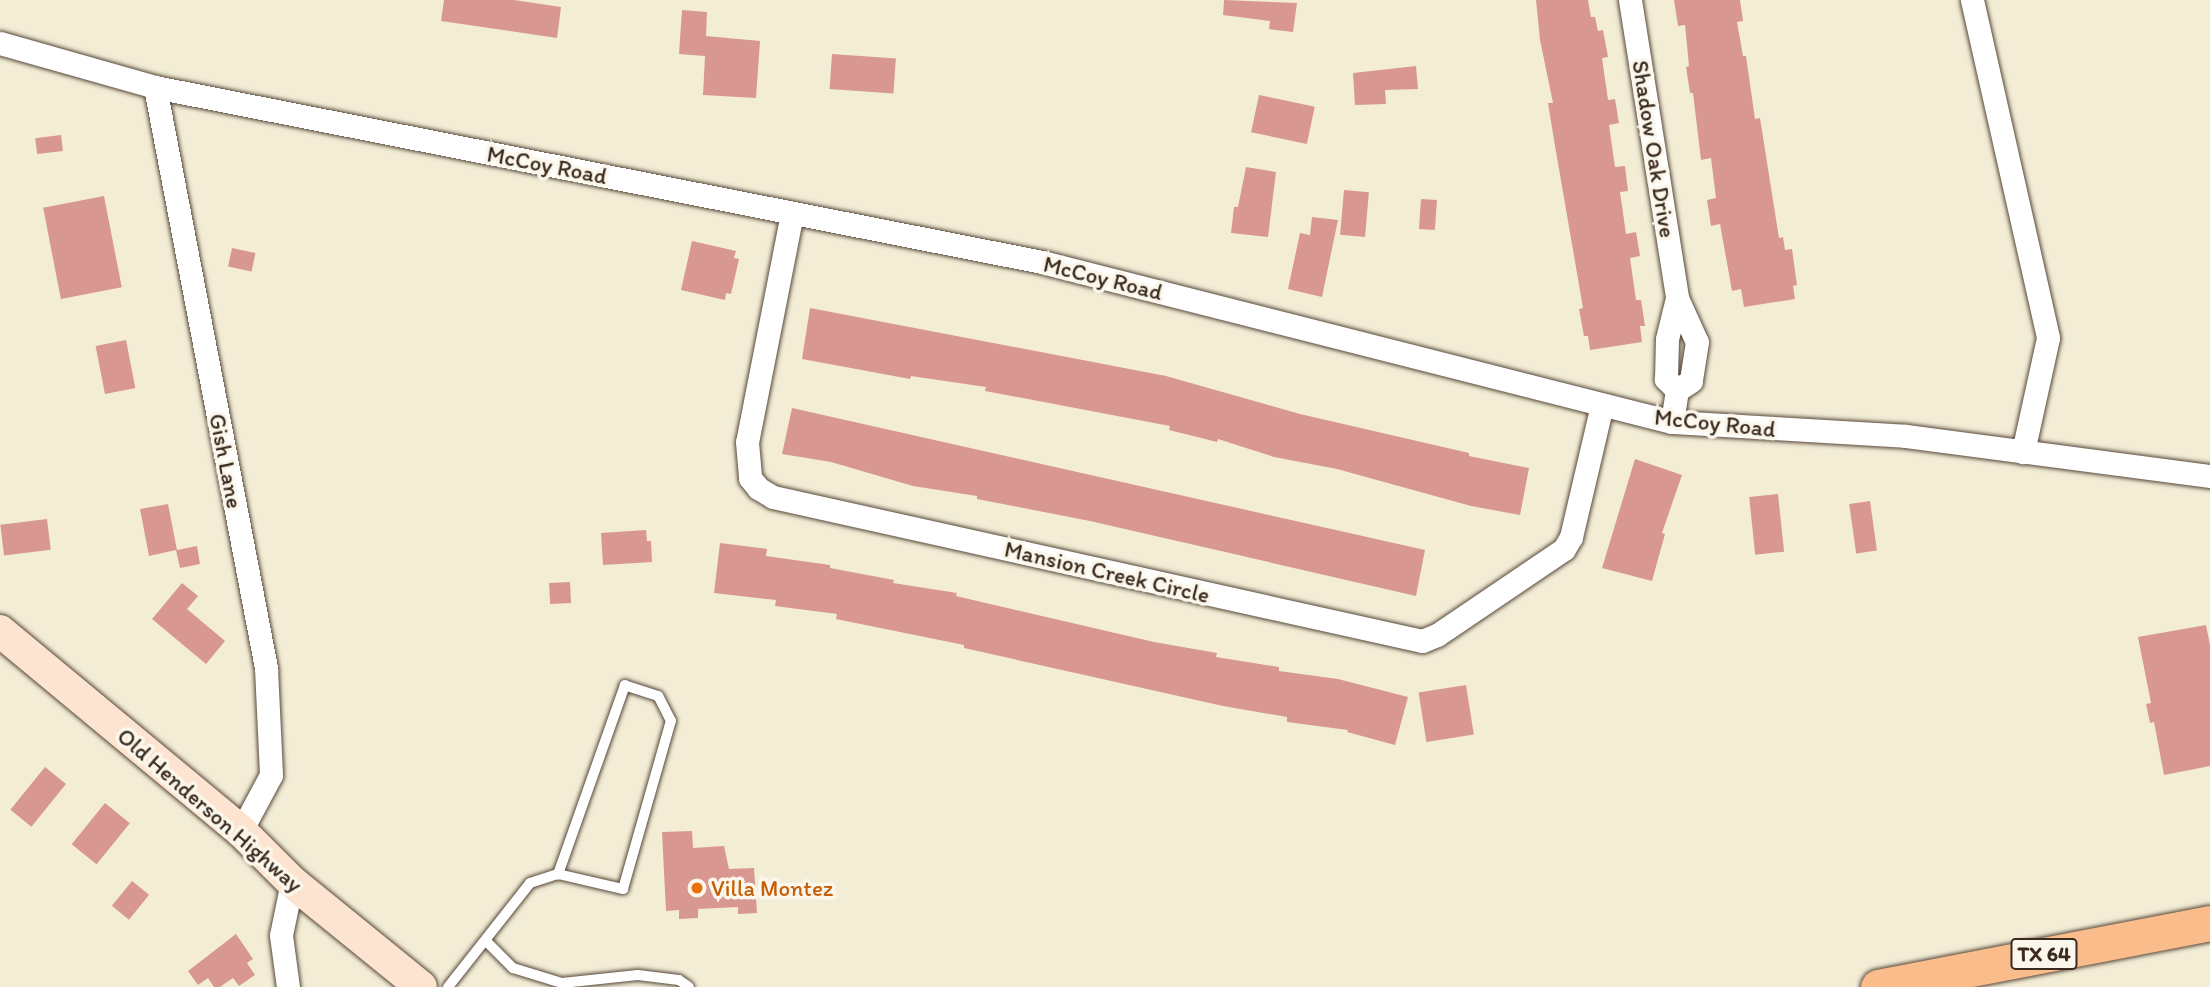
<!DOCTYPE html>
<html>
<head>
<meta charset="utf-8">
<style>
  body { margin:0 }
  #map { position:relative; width:2210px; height:987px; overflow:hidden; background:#f3edd6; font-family:Itim,sans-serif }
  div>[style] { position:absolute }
  .building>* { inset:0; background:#d89891; transform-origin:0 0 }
  .roads { filter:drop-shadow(0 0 2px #57473a) drop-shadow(0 0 2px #57473a) }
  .lane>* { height:10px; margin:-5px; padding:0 5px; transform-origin:5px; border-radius:5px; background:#fff }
  .street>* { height:23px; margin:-11.5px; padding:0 11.5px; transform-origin:11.5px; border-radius:11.5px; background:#fff }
  .secondary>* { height:32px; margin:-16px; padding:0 16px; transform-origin:16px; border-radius:16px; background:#fde4d0 }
  .primary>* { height:35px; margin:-17.5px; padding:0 17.5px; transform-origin:17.5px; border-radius:17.5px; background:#f9bc8a }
  .dots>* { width:19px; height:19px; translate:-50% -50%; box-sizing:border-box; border:4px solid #fbf7ec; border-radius:50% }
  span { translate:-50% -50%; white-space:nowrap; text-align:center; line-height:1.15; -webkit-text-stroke:7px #fbf7ec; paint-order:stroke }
  .shield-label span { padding:2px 5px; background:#fbf7ec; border:2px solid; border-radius:5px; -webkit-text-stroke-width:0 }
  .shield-label { font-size:21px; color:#3b2a1e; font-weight:700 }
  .street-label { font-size:23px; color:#3b2a1e }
  .food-label { font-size:23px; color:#c56008 }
  .left { translate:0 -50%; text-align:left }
</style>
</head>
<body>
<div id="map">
  <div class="building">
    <i style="clip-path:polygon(444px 0,514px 0,561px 7px,557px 38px,441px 21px)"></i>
    <i style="clip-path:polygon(1224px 0,1297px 3px,1293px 32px,1269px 29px,1270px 21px,1223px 15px)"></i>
    <i style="clip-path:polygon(1536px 0,1588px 0,1591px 17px,1595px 17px,1598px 31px,1603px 30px,1608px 57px,1602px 58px,1608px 100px,1615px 99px,1619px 123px,1609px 125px,1615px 167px,1625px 166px,1628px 191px,1620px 192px,1626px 234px,1636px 232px,1640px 256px,1630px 258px,1636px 300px,1641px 300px,1645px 326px,1640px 326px,1642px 342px,1590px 350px,1588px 336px,1584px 336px,1579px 309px,1583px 308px,1554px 140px,1548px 103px,1553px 103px,1540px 40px)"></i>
    <i style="clip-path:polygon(1674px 0,1740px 0,1743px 21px,1737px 22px,1743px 56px,1746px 56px,1755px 119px,1760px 118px,1779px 238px,1783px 237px,1785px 250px,1792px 249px,1797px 285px,1793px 286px,1795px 299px,1744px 307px,1741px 289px,1732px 291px,1720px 224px,1711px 226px,1707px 200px,1716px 198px,1711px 158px,1701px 160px,1693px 93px,1690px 93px,1686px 67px,1689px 66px,1685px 25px,1678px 26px)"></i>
    <i style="clip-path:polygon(682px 10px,707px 12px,706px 36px,760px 41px,756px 98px,703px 95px,705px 56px,679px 54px)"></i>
    <i style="left:832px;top:54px;width:64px;height:35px;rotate:4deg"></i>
    <i style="clip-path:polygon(1416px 66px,1418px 89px,1385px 90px,1386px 104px,1355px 105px,1353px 73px)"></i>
    <i style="left:1259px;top:95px;width:57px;height:38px;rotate:12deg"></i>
    <i style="left:61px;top:135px;width:16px;height:26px;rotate:83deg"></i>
    <i style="clip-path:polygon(1246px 167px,1276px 172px,1268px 237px,1231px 233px,1234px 207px,1238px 207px)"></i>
    <i style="left:1344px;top:190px;width:25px;height:45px;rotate:5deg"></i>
    <i style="left:104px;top:196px;width:93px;height:62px;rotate:79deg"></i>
    <i style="left:1421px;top:199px;width:16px;height:30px;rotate:4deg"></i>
    <i style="clip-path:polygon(1312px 217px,1338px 220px,1322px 297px,1288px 289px,1300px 233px,1310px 235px)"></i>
    <i style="clip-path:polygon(692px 241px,736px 251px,734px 258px,739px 259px,731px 294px,726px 293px,725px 300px,681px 290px)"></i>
    <i style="left:232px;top:248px;width:24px;height:19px;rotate:12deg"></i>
    <i style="clip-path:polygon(810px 308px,1166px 376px,1300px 414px,1469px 453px,1469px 456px,1529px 468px,1520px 515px,1471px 506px,1337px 469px,1274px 457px,1218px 439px,1217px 442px,1169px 430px,1170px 426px,985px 391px,986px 387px,911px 376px,910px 379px,802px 359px)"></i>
    <i style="left:126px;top:340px;width:49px;height:31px;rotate:79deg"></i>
    <i style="clip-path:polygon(792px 408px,1425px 550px,1416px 596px,1090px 521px,977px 499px,977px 496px,913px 486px,831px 462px,782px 454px)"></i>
    <i style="clip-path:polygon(1635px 459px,1682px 475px,1662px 533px,1665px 534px,1652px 581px,1602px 568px)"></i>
    <i style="left:1778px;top:494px;width:58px;height:29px;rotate:84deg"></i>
    <i style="left:1870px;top:501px;width:50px;height:21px;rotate:82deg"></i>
    <i style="clip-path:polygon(168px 504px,177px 550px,197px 546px,200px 564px,180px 568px,176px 550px,149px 556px,140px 509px)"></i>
    <i style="left:47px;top:519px;width:31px;height:47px;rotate:83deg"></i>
    <i style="clip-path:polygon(646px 530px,647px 541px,651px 541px,652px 562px,603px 565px,601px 533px)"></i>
    <i style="clip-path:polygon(720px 543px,767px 549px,766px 556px,830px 565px,830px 568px,894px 580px,893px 583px,957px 593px,956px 596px,1154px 642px,1217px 653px,1216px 657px,1279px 667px,1279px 671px,1338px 679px,1408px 697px,1395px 745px,1347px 732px,1348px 730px,1287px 722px,1287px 717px,1223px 706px,964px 648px,964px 645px,836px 619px,837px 614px,775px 606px,776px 600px,714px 593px)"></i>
    <i style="left:570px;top:582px;width:21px;height:21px;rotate:87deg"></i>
    <i style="clip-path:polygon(182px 583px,198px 596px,187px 609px,225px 641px,206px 664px,152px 619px)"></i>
    <i style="clip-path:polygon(2206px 625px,2210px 645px,2210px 766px,2164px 775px,2154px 722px,2150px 723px,2146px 704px,2151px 703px,2138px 637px)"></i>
    <i style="left:1466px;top:685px;width:50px;height:48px;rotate:81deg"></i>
    <i style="left:45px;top:767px;width:27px;height:55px;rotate:39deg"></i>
    <i style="left:105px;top:803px;width:32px;height:53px;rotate:39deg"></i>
    <i style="clip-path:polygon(692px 831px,693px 848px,724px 846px,729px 869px,754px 868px,757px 913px,738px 914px,738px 907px,698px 909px,698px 918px,679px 919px,679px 910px,666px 911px,662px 832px)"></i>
    <i style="left:132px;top:881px;width:22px;height:32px;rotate:39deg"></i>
    <i style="clip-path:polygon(236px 934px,253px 959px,247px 963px,255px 975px,239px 986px,233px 978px,220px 987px,214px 987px,208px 978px,198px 985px,188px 971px)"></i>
  </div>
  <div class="roads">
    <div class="lane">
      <i style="left:487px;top:942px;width:37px;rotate:45deg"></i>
      <i style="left:513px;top:968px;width:51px;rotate:17deg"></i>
      <i style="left:562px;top:983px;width:76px;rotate:-6deg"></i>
      <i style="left:638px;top:975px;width:41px;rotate:7deg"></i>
      <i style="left:679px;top:980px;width:12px;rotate:35deg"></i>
      <i style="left:448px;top:987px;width:132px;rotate:-51.7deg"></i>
      <i style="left:530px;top:883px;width:29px;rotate:-18deg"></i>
      <i style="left:558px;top:874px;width:67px;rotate:13deg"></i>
      <i style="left:623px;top:889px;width:175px;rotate:-74.1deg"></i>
      <i style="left:671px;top:721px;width:28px;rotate:-117deg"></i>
      <i style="left:658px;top:696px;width:35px;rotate:-162deg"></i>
      <i style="left:625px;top:685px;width:201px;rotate:109.5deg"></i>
    </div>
    <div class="street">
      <i style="left:1630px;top:0;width:302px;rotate:81deg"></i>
      <i style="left:1677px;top:298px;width:48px;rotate:65.6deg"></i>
      <i style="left:1697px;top:342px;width:39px;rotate:99deg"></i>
      <i style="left:1691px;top:381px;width:17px;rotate:147deg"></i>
      <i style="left:1677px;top:390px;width:32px;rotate:99deg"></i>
      <i style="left:1972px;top:0;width:346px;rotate:77.3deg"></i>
      <i style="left:2048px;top:338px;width:117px;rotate:102.4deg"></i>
      <i style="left:0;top:43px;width:161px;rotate:15.8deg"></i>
      <i style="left:155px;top:87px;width:904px;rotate:11.16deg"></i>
      <i style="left:1042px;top:262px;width:650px;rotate:14.25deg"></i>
      <i style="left:1672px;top:422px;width:234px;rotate:3.4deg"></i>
      <i style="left:1906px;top:436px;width:307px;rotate:7.5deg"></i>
      <i style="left:155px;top:87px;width:592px;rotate:79.18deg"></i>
      <i style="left:266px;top:668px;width:107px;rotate:87.3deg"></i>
      <i style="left:271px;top:775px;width:64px;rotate:118.2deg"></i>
      <i style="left:792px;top:213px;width:233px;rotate:101.1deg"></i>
      <i style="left:747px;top:442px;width:36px;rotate:85deg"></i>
      <i style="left:750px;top:478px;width:13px;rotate:51deg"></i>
      <i style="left:758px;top:488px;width:17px;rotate:31deg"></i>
      <i style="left:773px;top:497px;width:665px;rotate:12.51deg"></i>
      <i style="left:1422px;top:641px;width:16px;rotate:-22deg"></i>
      <i style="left:1437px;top:635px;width:153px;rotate:-34.1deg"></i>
      <i style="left:1564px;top:549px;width:14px;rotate:-60deg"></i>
      <i style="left:1571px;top:537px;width:136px;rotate:-76.8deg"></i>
      <i style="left:1677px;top:390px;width:16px;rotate:-135deg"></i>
      <i style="left:1666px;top:379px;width:40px;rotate:-88.6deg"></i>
      <i style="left:1667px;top:339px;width:42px;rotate:-76.3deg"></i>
      <i style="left:288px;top:987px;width:52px;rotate:-97.7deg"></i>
      <i style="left:281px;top:935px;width:54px;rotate:-78.3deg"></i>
    </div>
    <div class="secondary">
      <i style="left:0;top:631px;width:313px;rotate:39.7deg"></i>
      <i style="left:241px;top:831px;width:72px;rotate:45deg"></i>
      <i style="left:292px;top:882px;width:166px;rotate:39.1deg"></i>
    </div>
    <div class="primary">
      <i style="left:1878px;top:987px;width:338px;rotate:-10.9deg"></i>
    </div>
  </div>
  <div class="dots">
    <i style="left:697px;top:888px;background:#e8710a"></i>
  </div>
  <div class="shield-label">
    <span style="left:2044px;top:954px">TX 64</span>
  </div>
  <div class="street-label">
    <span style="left:1654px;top:149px;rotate:81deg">Shadow Oak Drive</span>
    <span style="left:547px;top:165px;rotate:11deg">McCoy Road</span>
    <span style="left:1103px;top:278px;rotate:14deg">McCoy Road</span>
    <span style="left:1715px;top:423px;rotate:6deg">McCoy Road</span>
    <span style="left:226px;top:461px;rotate:79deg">Gish Lane</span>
    <span style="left:1107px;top:572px;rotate:13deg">Mansion Creek Circle</span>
    <span style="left:210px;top:810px;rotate:41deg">Old Henderson Highway</span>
  </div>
  <div class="food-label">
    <span class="left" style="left:711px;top:888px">Villa Montez</span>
  </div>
</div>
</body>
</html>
